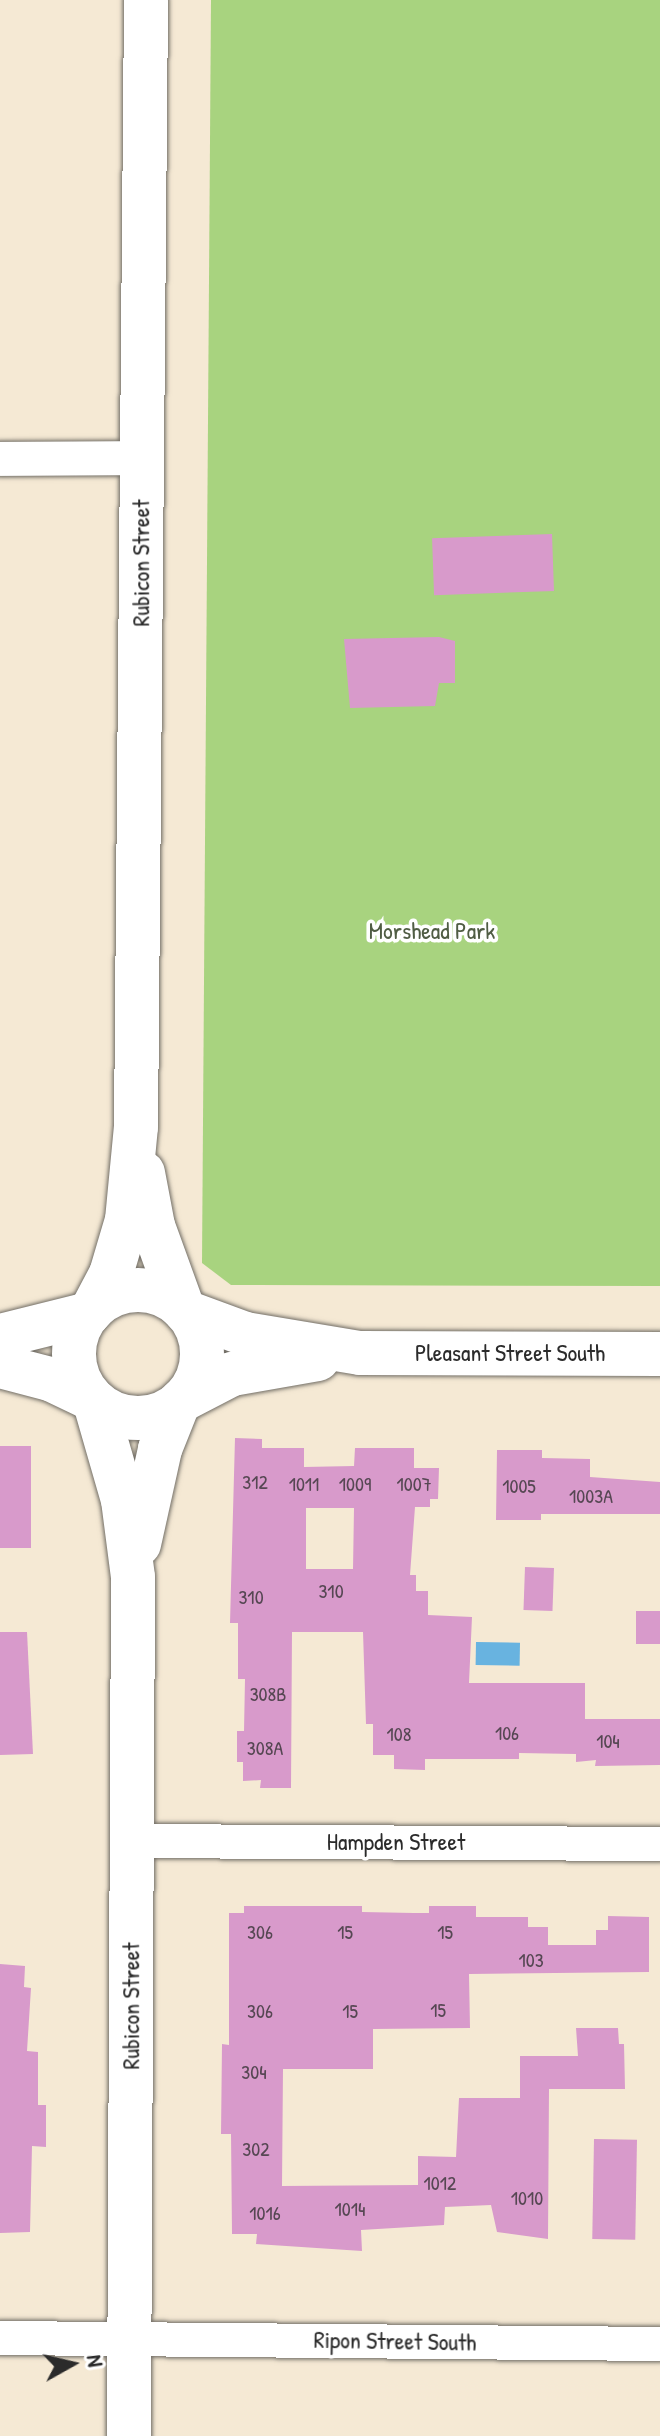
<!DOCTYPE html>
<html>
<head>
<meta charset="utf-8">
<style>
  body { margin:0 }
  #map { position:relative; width:660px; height:2436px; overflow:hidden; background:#f5e9d4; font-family:"Patrick Hand",sans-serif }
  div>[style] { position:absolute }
  .green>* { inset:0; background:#a8d37f }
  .water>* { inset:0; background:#68b3e0; transform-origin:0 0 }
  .building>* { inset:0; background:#d89acb; transform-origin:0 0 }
  .roads { filter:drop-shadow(0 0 2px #726e66) drop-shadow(0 0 2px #726e66) }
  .minor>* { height:34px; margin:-17px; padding:0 17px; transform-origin:17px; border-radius:17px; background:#fff }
  .tertiary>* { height:44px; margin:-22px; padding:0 22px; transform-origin:22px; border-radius:22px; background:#fff }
  .tertiary>.ring { margin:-22px; padding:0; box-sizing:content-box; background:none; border:44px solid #fff; border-radius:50% }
  span { translate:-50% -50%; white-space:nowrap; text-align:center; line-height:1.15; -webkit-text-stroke:7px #fff; paint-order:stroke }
  .number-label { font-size:20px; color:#564753 }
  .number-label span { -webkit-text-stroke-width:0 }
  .street-label { font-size:24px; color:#2b2b2b }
  .park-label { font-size:24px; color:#505d44 }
  .north { position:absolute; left:32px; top:2324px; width:80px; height:80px; -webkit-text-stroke:6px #fff; paint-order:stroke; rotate:82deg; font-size:22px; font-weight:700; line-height:32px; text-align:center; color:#2b2b2b }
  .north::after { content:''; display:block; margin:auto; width:28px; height:36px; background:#2b2b2b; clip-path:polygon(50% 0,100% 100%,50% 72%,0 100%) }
</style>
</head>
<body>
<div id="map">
  <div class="green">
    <i style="clip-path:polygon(211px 0,660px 0,660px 1286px,231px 1285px,202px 1263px)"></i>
  </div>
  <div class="water">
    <i style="left:476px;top:1642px;width:44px;height:23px;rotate:1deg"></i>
  </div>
  <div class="building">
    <i style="left:552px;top:534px;width:57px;height:120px;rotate:88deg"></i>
    <i style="clip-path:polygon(439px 637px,455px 641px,455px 683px,439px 683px,435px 706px,350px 708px,344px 639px)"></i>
    <i style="clip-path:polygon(evenodd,235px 1438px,262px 1439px,262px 1448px,304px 1448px,304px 1467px,354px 1466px,355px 1448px,414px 1448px,414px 1468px,439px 1468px,438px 1499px,430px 1499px,430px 1507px,415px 1507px,410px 1575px,416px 1575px,416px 1591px,428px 1591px,428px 1615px,472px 1617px,469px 1683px,585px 1683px,585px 1719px,660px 1719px,660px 1765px,595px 1766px,596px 1760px,576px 1762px,576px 1754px,519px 1753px,519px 1759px,425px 1759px,425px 1770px,394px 1769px,394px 1755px,373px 1755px,373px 1724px,366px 1724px,363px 1632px,292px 1632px,291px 1788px,260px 1788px,261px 1780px,243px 1781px,243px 1762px,237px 1762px,237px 1731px,244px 1731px,245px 1679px,238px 1679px,238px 1623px,230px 1623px,235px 1438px,306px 1508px,354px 1508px,353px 1569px,306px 1569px,306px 1508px)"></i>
    <i style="left:0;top:1446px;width:31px;height:102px"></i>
    <i style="clip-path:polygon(497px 1450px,542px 1450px,542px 1458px,590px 1459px,590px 1477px,660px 1482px,660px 1514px,541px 1514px,541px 1520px,496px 1520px)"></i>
    <i style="left:525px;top:1567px;width:29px;height:43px;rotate:2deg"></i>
    <i style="left:660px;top:1611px;width:33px;height:24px;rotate:90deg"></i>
    <i style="clip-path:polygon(0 1632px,27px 1632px,33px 1754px,0 1755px)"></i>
    <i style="clip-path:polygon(244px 1906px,362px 1906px,362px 1912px,414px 1913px,429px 1913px,429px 1906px,476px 1906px,476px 1917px,528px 1917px,528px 1927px,548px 1927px,548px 1945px,596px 1945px,596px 1930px,608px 1930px,608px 1916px,649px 1917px,649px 1972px,469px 1974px,470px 2028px,373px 2029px,373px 2069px,283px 2069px,282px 2186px,418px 2185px,418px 2156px,456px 2157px,459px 2098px,520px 2098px,520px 2056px,578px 2056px,576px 2028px,618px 2028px,619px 2044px,624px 2044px,625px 2089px,549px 2089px,548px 2239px,497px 2232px,491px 2205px,445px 2207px,444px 2225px,361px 2230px,362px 2251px,256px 2244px,257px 2234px,232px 2234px,231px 2134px,221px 2134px,222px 2044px,229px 2045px,229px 1913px,244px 1913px)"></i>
    <i style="clip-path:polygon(0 1964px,25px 1966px,24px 1987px,31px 1988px,27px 2051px,38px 2052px,38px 2105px,46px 2105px,46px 2147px,32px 2146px,30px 2232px,0 2233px)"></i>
    <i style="left:594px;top:2139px;width:43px;height:100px;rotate:1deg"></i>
  </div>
  <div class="roads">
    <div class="minor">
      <i style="left:0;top:459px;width:142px;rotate:-0.4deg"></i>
      <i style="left:132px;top:1841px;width:528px;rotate:0.33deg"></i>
      <i style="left:0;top:2338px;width:660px;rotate:0.52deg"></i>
    </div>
    <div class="tertiary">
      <i style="left:143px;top:1173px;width:54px;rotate:79.3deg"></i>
      <i style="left:153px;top:1226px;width:88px;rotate:70.1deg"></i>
      <i class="ring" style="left:74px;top:1290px;width:84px;height:84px"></i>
      <i style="left:92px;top:1310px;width:41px;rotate:-62.2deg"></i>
      <i style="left:111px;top:1274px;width:56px;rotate:-73.5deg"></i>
      <i style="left:127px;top:1220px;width:93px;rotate:-84.5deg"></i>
      <i style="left:136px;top:1127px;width:1127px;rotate:-89.49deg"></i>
      <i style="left:186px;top:1312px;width:63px;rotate:20.4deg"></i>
      <i style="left:245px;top:1334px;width:117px;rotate:9.4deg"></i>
      <i style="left:360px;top:1353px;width:300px;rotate:0.2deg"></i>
      <i style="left:0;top:1336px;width:91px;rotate:-14deg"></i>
      <i style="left:0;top:1366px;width:52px;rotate:14.6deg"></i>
      <i style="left:50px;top:1379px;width:47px;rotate:25.5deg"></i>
      <i style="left:182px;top:1400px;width:56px;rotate:-27.5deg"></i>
      <i style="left:232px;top:1374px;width:87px;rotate:-9.9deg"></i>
      <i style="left:95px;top:1403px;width:101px;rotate:73.9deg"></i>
      <i style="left:123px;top:1500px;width:78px;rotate:82.6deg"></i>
      <i style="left:133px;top:1577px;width:859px;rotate:90.27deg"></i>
      <i style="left:139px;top:1544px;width:97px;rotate:-77.5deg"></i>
      <i style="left:160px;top:1449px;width:48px;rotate:-68.2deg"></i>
    </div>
  </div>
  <div class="number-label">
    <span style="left:255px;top:1481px">312</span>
    <span style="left:304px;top:1483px">1011</span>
    <span style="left:355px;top:1483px">1009</span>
    <span style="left:414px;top:1483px">1007</span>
    <span style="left:519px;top:1485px">1005</span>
    <span style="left:591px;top:1495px">1003A</span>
    <span style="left:331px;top:1590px">310</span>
    <span style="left:251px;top:1596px">310</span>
    <span style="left:268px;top:1693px">308B</span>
    <span style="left:507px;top:1732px">106</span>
    <span style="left:399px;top:1733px">108</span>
    <span style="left:608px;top:1740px">104</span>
    <span style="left:265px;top:1747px">308A</span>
    <span style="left:260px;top:1931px">306</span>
    <span style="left:345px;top:1931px">15</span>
    <span style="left:445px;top:1931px">15</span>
    <span style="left:531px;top:1959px">103</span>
    <span style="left:438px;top:2009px">15</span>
    <span style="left:260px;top:2010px">306</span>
    <span style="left:350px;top:2010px">15</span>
    <span style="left:254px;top:2071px">304</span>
    <span style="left:256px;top:2148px">302</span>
    <span style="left:440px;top:2182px">1012</span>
    <span style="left:527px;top:2197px">1010</span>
    <span style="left:350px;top:2208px">1014</span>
    <span style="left:265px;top:2212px">1016</span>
  </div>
  <div class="street-label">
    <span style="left:141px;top:563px;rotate:-90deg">Rubicon Street</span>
    <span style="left:510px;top:1353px">Pleasant Street South</span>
    <span style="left:396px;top:1842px">Hampden Street</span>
    <span style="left:131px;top:2006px;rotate:-90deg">Rubicon Street</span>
    <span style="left:395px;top:2341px;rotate:1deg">Ripon Street South</span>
  </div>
  <div class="park-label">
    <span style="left:432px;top:931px">Morshead Park</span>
  </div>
  <div class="north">N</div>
</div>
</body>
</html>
